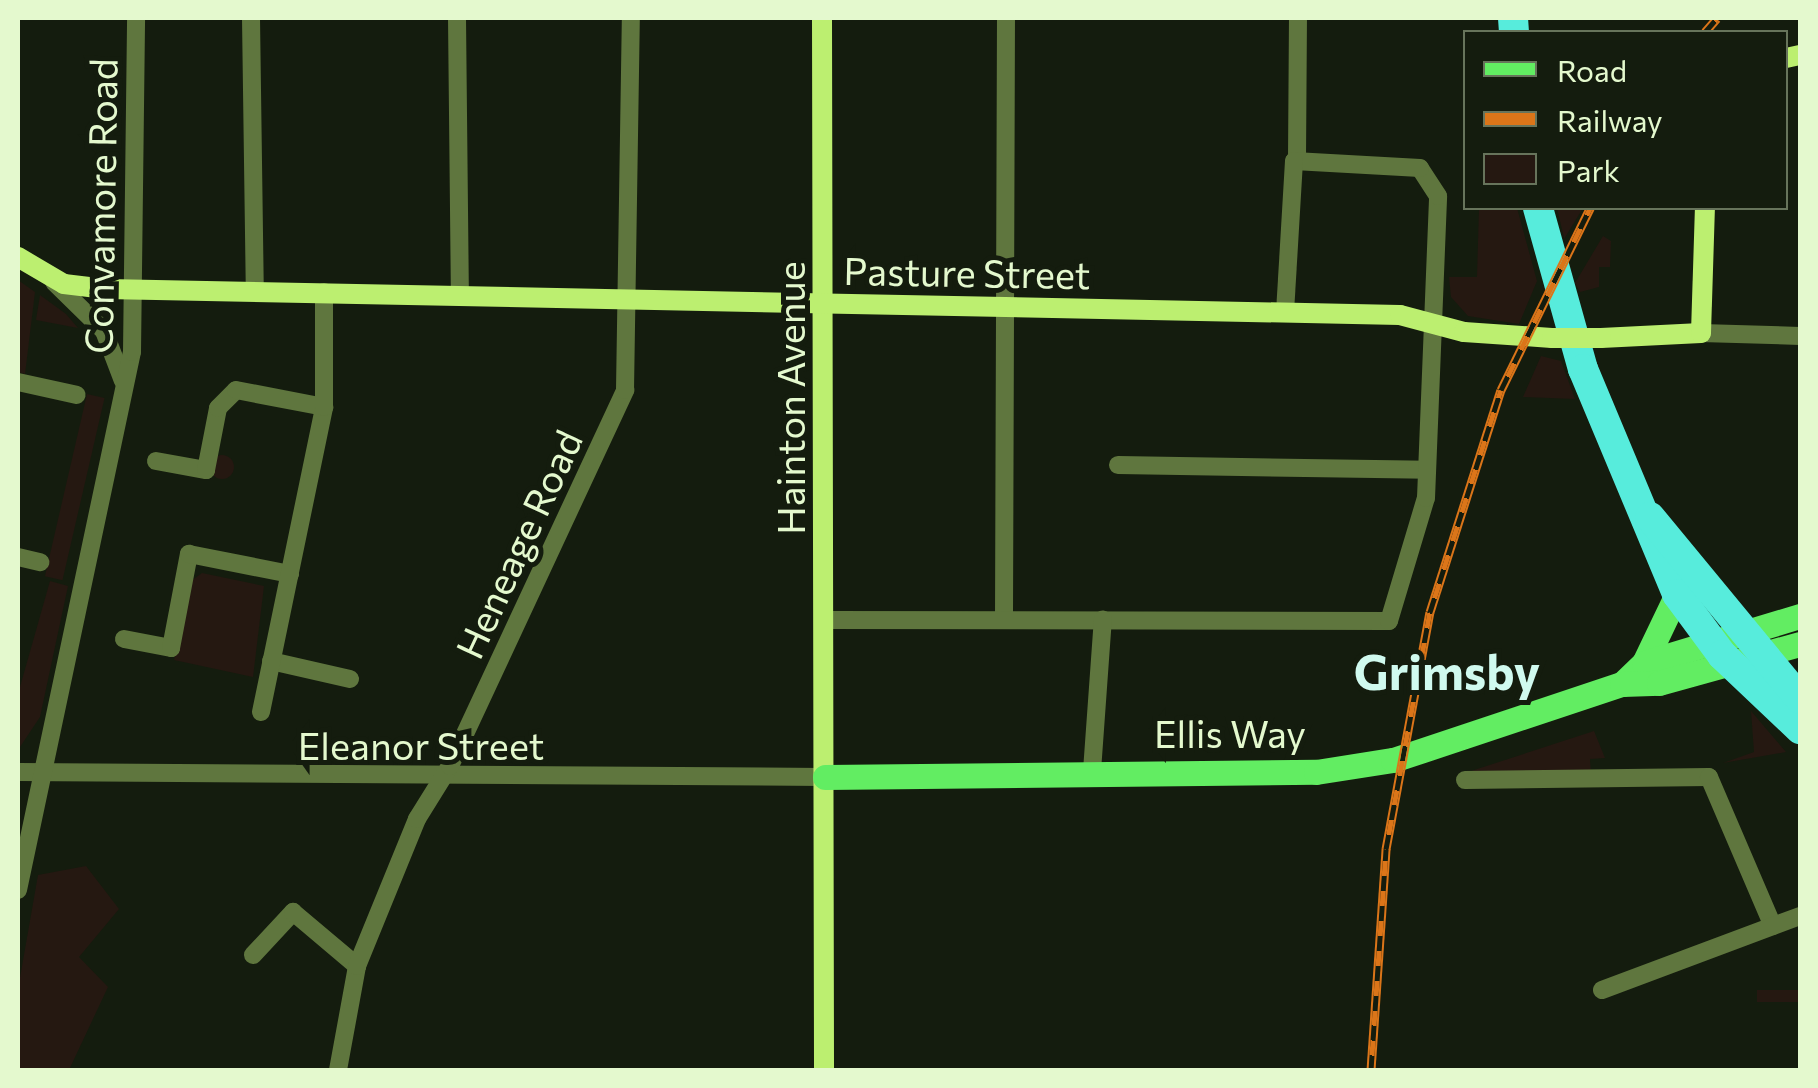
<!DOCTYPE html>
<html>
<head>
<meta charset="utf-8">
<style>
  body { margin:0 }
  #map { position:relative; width:1818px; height:1088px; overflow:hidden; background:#141c0e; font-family:Commissioner,sans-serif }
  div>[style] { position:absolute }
  .green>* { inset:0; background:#251811; transform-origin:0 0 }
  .round { border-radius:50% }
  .street>* { height:18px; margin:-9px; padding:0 9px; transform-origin:9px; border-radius:9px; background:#5f763e }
  .secondary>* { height:20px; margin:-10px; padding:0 10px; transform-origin:10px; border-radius:10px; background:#bcef70 }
  .primary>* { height:25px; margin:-12.5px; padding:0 12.5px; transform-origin:12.5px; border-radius:12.5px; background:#62ed62 }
  .highway>* { height:30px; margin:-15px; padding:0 15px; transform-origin:15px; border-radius:15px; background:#57ecdc }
  .rail>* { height:9px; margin-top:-4.5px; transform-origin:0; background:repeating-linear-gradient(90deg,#141c0e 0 15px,#db7519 0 30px); box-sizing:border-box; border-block:2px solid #db7519 }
  .secondary-bridge>* { height:20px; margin:-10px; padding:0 10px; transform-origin:10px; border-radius:10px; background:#bcef70 }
  span { translate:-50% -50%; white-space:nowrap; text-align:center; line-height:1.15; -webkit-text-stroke:10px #141c0e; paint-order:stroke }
  .street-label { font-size:38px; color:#e4f9ce }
  .district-label { font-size:48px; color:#d0faef; font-weight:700 }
  .frame { position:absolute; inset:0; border:20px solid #e4f9ce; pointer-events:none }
  .legend { position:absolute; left:1463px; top:30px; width:325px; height:180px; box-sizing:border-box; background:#141c0e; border:2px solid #67745b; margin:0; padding:12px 18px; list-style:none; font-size:30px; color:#e4f9ce }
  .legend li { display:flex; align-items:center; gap:20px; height:50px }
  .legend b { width:50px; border:2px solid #67745b }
</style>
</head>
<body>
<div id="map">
  <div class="green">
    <i style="clip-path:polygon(1479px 208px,1517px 208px,1537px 281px,1519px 324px,1468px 316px,1451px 297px,1449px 277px,1477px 277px)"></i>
    <i style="clip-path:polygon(1557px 208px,1583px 208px,1564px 239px,1564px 238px)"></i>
    <i style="clip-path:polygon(1603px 236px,1611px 241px,1610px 267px,1599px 267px,1599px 287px,1580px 292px,1575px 283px)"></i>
    <i style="clip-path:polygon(18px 280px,35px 292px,25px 374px,18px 372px)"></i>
    <i style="clip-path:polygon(40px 295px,66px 314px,78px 328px,36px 320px)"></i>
    <i style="clip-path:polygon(1541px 356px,1561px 361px,1575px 399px,1523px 397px)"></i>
    <i style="left:87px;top:394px;width:18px;height:187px;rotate:13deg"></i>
    <i class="round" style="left:210px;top:455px;width:24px;height:24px"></i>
    <i style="clip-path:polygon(202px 573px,264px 586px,253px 677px,174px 660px,191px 581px)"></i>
    <i style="clip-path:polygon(50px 581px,68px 586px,40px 717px,18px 750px,18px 694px)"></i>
    <i style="clip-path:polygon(1751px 711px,1786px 752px,1723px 763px,1754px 752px)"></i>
    <i style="clip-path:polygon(1594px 731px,1605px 758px,1590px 759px,1591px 774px,1462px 774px)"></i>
    <i style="clip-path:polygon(86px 866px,119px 909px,79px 957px,108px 987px,69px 1070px,18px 1070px,18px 989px,38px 875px)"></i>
    <i style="left:1800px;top:990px;width:12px;height:43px;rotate:90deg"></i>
  </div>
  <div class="street">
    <i style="left:251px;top:18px;width:271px;rotate:89.2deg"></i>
    <i style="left:457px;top:18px;width:277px;rotate:89.4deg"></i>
    <i style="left:1297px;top:158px;width:140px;rotate:-89.6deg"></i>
    <i style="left:54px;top:282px;width:70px;rotate:44.4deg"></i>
    <i style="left:104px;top:331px;width:53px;rotate:69.2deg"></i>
    <i style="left:1701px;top:333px;width:99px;rotate:1.7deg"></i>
    <i style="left:18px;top:382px;width:60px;rotate:12.4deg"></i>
    <i style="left:156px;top:461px;width:51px;rotate:10.2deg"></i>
    <i style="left:206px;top:470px;width:63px;rotate:-79deg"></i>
    <i style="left:218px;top:408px;width:25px;rotate:-45deg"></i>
    <i style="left:236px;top:390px;width:90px;rotate:10.9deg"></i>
    <i style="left:1118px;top:465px;width:309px;rotate:0.9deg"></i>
    <i style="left:18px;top:557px;width:23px;rotate:13deg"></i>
    <i style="left:1004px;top:617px;width:599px;rotate:-89.81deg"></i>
    <i style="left:826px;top:620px;width:563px;rotate:0.1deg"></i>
    <i style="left:1389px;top:621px;width:128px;rotate:-73.3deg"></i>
    <i style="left:1426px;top:498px;width:302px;rotate:-87.7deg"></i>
    <i style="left:1438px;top:196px;width:33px;rotate:-123deg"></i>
    <i style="left:1420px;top:168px;width:126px;rotate:-176.8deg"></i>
    <i style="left:1294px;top:161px;width:152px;rotate:93.4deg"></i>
    <i style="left:124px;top:639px;width:48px;rotate:10.8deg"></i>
    <i style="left:171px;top:648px;width:96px;rotate:-79.2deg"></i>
    <i style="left:189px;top:554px;width:103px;rotate:11.2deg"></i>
    <i style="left:271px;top:661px;width:81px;rotate:12.8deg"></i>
    <i style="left:261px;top:712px;width:311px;rotate:-78.3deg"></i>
    <i style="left:324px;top:407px;width:115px;rotate:-90deg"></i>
    <i style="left:1092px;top:771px;width:152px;rotate:-85.9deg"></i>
    <i style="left:18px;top:772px;width:807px;rotate:0.35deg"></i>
    <i style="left:1465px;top:780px;width:244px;rotate:-0.7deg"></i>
    <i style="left:1709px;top:777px;width:162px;rotate:66.8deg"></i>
    <i style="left:18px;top:890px;width:550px;rotate:-78.04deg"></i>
    <i style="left:132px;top:352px;width:334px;rotate:-89.3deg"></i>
    <i style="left:253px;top:955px;width:59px;rotate:-47.1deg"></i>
    <i style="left:293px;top:912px;width:84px;rotate:40.2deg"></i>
    <i style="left:1602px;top:990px;width:211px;rotate:-20.5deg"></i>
    <i style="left:338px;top:1070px;width:106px;rotate:-79.6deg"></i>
    <i style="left:357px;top:966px;width:159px;rotate:-67.8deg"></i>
    <i style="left:417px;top:819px;width:62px;rotate:-58.1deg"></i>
    <i style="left:450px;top:766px;width:415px;rotate:-65deg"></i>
    <i style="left:625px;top:390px;width:372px;rotate:-89.1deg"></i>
  </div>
  <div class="secondary">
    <i style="left:822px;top:18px;width:1052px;rotate:89.89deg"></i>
    <i style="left:1786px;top:58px;width:14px;rotate:-12deg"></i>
    <i style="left:18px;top:257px;width:53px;rotate:30.4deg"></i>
    <i style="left:64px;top:284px;width:42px;rotate:6.8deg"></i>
    <i style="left:106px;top:289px;width:1294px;rotate:1.15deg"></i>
    <i style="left:1400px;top:315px;width:66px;rotate:14.9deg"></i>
    <i style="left:1464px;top:332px;width:88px;rotate:3.9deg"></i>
    <i style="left:1601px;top:338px;width:100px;rotate:-2.9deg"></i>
    <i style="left:1701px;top:333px;width:125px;rotate:-88.2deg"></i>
  </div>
  <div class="primary">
    <i style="left:1644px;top:663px;width:76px;rotate:-64.4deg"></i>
    <i style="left:1622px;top:684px;width:30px;rotate:-44deg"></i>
    <i style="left:1644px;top:663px;width:163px;rotate:-16.8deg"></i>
    <i style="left:825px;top:777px;width:491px;rotate:-0.6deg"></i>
    <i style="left:1316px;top:772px;width:78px;rotate:-8.9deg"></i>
    <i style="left:1393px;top:760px;width:241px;rotate:-18.4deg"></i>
    <i style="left:1622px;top:684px;width:37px;rotate:-2deg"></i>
    <i style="left:1659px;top:683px;width:146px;rotate:-15.5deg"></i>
  </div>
  <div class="highway">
    <i style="left:1513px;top:18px;width:14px;rotate:86deg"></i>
    <i style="left:1538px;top:208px;width:167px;rotate:74.4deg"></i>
    <i style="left:1583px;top:369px;width:244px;rotate:67.3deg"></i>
    <i style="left:1677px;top:594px;width:76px;rotate:53.6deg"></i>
    <i style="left:1722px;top:655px;width:108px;rotate:43.5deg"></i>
    <i style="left:1650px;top:517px;width:236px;rotate:50.5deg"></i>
  </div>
  <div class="rail">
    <i style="left:1705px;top:32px;width:18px;rotate:-49deg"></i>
    <i style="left:1371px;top:1070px;width:222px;rotate:-86.1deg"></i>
    <i style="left:1386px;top:849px;width:241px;rotate:-79.5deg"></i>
    <i style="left:1430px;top:612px;width:233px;rotate:-72.3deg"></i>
    <i style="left:1501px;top:390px;width:203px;rotate:-63.9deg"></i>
  </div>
  <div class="secondary-bridge">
    <i style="left:1552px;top:338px;width:49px"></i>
  </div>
  <div class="street-label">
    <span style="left:100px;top:206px;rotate:-89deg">Convamore Road</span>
    <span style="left:967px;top:272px;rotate:1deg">Pasture Street</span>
    <span style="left:790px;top:398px;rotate:-90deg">Hainton Avenue</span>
    <span style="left:518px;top:544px;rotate:-65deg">Heneage Road</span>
    <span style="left:1230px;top:733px">Ellis Way</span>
    <span style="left:421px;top:745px">Eleanor Street</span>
  </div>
  <div class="district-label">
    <span style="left:1447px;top:671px">Grimsby</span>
  </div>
  <div class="frame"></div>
  <ul class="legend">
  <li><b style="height:12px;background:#62ed62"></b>Road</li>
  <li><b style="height:12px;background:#db7519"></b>Railway</li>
  <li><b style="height:28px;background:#251811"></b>Park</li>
  </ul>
</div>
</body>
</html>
